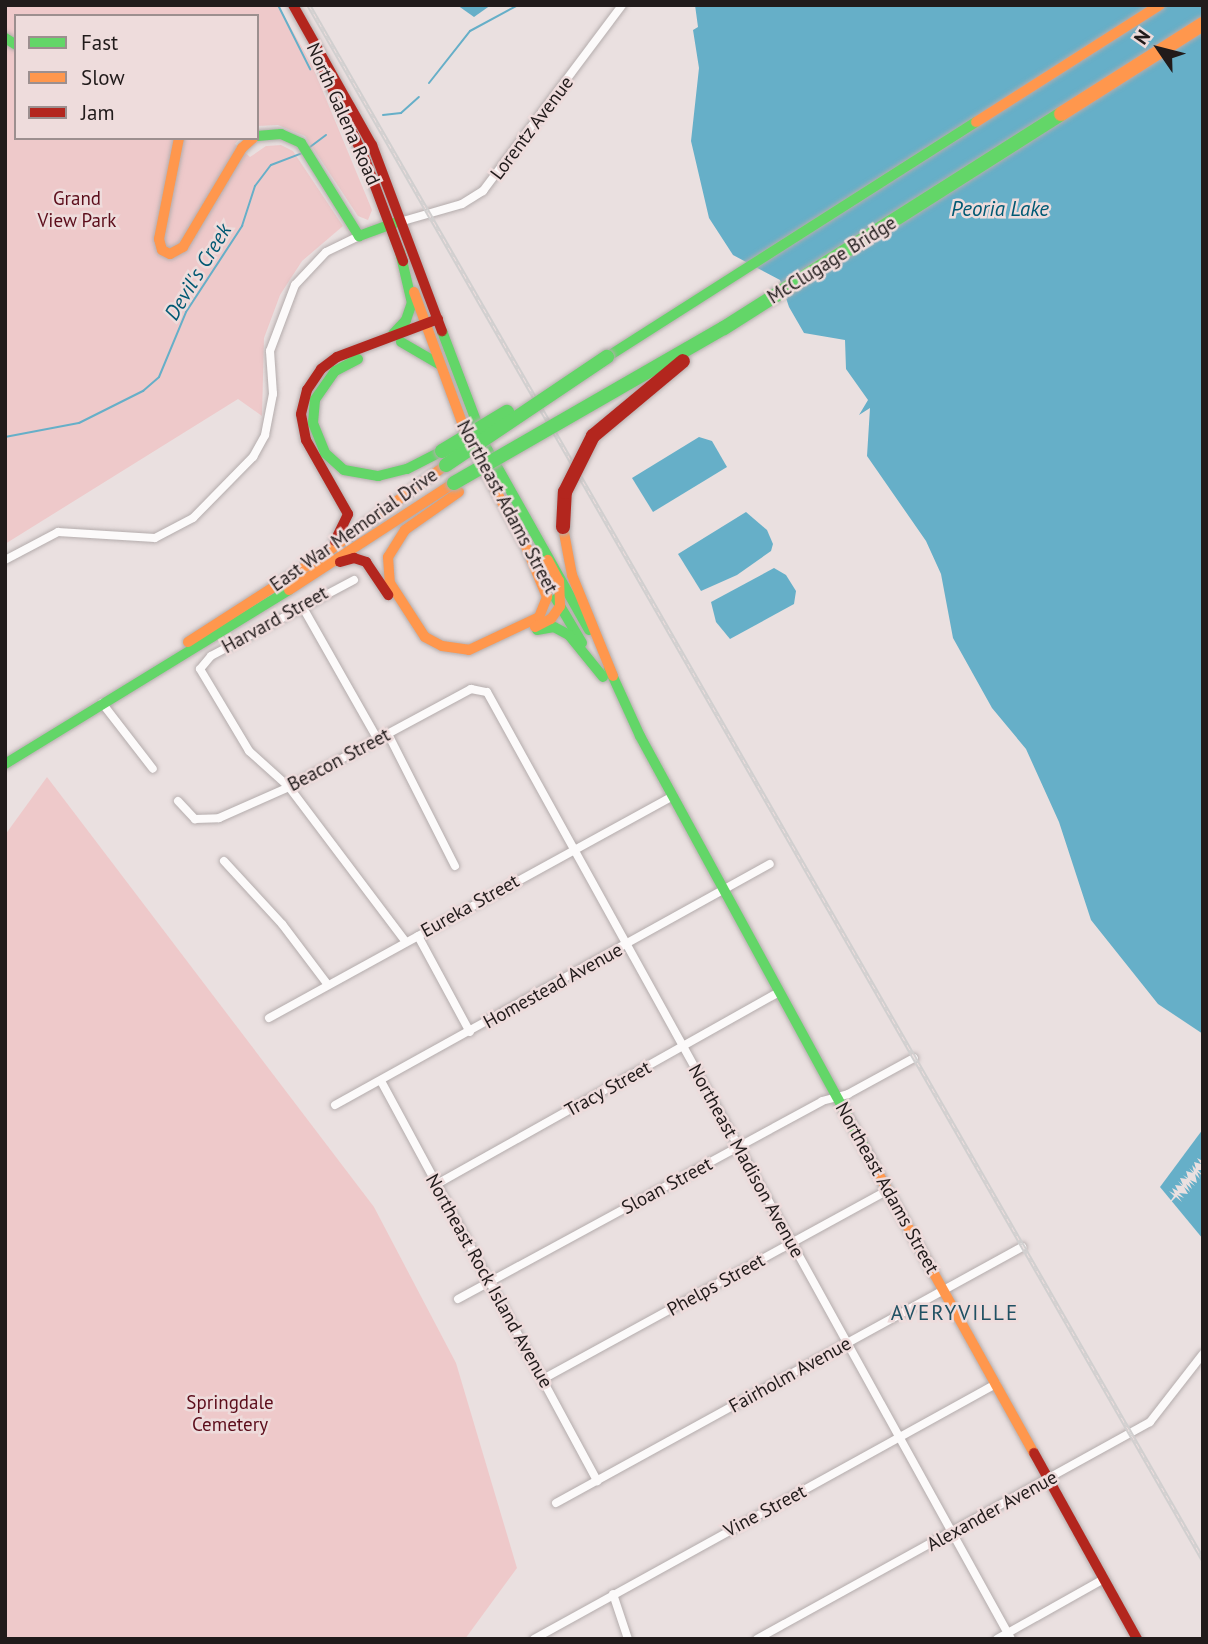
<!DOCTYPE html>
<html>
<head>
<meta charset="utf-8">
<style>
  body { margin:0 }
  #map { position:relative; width:1208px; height:1644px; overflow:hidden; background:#eae0e0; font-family:"PT Sans",sans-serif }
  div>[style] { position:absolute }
  .green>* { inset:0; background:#eec9ca }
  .water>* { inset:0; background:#66afc8 }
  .pier>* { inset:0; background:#eae0e0 }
  .stream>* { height:2px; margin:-1px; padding:0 1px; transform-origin:1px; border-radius:1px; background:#66afc8 }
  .roads { filter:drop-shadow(0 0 2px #b4acac) drop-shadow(0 0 2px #b4acac) }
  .street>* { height:8px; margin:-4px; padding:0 4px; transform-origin:4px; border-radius:4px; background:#fcfafa }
  .fast>* { height:10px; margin:-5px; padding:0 5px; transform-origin:5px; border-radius:5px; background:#63d668 }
  .slow>* { height:10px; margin:-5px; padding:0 5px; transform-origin:5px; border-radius:5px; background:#ff974d }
  .jam>* { height:10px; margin:-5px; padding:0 5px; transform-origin:5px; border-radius:5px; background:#b3261e }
  .rail>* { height:4.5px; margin-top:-2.25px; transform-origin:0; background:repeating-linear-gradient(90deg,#eedcdc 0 5px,#d1cfcf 0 10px); box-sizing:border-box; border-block:2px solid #d1cfcf }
  .bridges { filter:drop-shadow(0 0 2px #b4acac) drop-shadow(0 0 2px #b4acac) }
  .fast-bridge>* { height:14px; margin:-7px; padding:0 7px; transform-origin:7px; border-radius:7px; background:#63d668 }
  .slow-bridge>* { height:14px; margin:-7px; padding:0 7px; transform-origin:7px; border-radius:7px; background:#ff974d }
  .jam-bridge>* { height:14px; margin:-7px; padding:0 7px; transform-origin:7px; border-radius:7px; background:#b3261e }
  span { translate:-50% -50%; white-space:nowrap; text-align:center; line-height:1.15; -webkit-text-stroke:5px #eedcdc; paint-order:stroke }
  .street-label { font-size:19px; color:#211b1b }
  .park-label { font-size:19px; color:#5c0d1b }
  .water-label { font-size:21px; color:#005973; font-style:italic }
  .neighbourhood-label { font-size:21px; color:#205163; letter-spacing:2px }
  .frame { position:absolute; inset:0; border:7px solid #211b1b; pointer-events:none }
  .legend { position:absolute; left:14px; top:14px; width:245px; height:126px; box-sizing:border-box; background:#eedcdc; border:2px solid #9c8f8f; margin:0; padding:9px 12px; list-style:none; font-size:21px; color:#211b1b }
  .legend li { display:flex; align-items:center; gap:14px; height:35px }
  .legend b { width:35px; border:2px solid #9c8f8f }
  .north { position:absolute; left:1124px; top:14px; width:70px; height:70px; -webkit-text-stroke:5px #eedcdc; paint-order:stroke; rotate:305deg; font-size:19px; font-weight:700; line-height:28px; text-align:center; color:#211b1b }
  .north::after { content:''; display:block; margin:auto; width:24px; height:32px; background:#211b1b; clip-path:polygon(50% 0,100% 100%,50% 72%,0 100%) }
</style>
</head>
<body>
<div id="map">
  <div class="green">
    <i style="clip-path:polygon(5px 5px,278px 5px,312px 65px,372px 210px,368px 220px,358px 216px,305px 136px,278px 125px,257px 126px,257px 16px,16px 16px,16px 138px,240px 138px,235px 144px,250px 157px,266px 146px,281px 145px,293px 151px,343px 226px,302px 261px,280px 295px,264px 338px,262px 416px,238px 399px,5px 544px)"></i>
    <i style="clip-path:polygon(47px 777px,374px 1207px,456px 1363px,517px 1568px,465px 1639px,5px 1639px,5px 835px)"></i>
  </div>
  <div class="water">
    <i style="clip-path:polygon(457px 5px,491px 5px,474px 17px)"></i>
    <i style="clip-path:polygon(695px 5px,1203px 5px,1203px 1034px,1158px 1004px,1091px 920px,1059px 822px,1026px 749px,992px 708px,953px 638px,941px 574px,926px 541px,867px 456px,870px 408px,859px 415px,868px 400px,846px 369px,845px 340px,804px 333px,789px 307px,780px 280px,733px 255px,709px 218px,691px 141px,699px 68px,693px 30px,698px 27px)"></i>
    <i style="clip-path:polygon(699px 437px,712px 441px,727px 467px,653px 512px,632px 478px)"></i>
    <i style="clip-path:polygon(746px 512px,767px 530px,773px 544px,771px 551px,737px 575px,701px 591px,678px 554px)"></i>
    <i style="clip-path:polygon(774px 568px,786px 575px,796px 591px,794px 604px,730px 639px,716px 622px,711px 602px)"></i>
    <i style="clip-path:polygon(1203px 1129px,1203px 1239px,1160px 1187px)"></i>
  </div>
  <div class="pier">
    <i style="clip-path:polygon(1197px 1158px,1203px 1161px,1203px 1170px,1198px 1170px,1203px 1176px,1197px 1172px,1200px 1179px,1195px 1174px,1197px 1183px,1190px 1180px,1195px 1186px,1189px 1182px,1192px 1189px,1186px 1184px,1190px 1192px,1184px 1187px,1188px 1194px,1179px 1193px,1184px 1198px,1177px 1195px,1182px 1202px,1176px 1197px,1167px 1206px,1174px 1196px,1169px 1191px,1175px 1194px,1172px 1188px,1178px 1191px,1175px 1185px,1182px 1186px,1178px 1181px,1183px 1185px,1180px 1178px,1187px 1179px,1183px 1175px,1188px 1178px,1186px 1171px,1193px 1173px,1189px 1168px,1194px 1172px,1192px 1165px,1196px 1169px,1194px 1162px,1201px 1164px)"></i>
  </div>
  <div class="stream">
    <i style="left:278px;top:5px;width:72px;rotate:63.4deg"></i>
    <i style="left:429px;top:83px;width:66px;rotate:-51.7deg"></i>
    <i style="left:470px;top:31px;width:55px;rotate:-28.4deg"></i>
    <i style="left:383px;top:115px;width:18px;rotate:-6deg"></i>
    <i style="left:401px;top:113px;width:24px;rotate:-42deg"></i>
    <i style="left:310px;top:147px;width:20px;rotate:-37deg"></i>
    <i style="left:5px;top:437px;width:75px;rotate:-10.7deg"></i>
    <i style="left:79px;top:423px;width:72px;rotate:-26.6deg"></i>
    <i style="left:143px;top:391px;width:21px;rotate:-41deg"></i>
    <i style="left:159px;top:377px;width:70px;rotate:-67.4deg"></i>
    <i style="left:186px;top:312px;width:103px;rotate:-56.9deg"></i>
    <i style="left:242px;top:226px;width:42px;rotate:-72deg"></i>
    <i style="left:255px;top:186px;width:26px;rotate:-53deg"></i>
    <i style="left:271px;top:165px;width:34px;rotate:-21deg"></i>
  </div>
  <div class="roads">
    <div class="street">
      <i style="left:403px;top:221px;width:61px;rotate:-16.1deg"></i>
      <i style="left:462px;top:204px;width:25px;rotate:-32deg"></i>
      <i style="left:483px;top:191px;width:232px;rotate:-53.2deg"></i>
      <i style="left:5px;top:560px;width:60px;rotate:-27.8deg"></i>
      <i style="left:58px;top:532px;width:97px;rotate:3.5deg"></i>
      <i style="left:155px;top:538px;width:43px;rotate:-27.8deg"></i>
      <i style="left:193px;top:518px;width:86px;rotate:-45.5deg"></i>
      <i style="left:253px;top:457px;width:25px;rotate:-61deg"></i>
      <i style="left:265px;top:435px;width:42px;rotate:-79deg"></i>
      <i style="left:273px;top:394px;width:43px;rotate:-94deg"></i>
      <i style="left:270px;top:351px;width:71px;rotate:-69.3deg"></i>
      <i style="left:295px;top:285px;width:45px;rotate:-46.8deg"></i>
      <i style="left:326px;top:252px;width:37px;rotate:-26deg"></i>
      <i style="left:354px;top:580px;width:162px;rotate:152deg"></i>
      <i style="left:211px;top:656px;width:17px;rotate:130deg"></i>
      <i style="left:200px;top:669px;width:96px;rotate:59.1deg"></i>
      <i style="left:249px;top:751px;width:54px;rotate:42deg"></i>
      <i style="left:289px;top:787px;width:194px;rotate:53deg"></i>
      <i style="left:302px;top:606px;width:154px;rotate:60.4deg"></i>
      <i style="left:102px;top:703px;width:83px;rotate:52.3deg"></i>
      <i style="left:388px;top:734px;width:148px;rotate:63.1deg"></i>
      <i style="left:178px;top:801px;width:25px;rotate:47deg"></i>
      <i style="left:195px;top:819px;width:24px;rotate:-2deg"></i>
      <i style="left:219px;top:818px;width:77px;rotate:-23.9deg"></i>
      <i style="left:289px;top:787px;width:207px;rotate:-28.3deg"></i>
      <i style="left:471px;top:689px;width:16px;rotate:11deg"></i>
      <i style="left:487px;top:692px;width:1082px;rotate:61.04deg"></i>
      <i style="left:224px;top:861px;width:86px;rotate:47.4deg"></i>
      <i style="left:282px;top:924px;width:76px;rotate:53deg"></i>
      <i style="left:418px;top:936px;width:109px;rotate:61.6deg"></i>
      <i style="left:269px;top:1018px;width:460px;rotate:-28.8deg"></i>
      <i style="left:381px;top:1081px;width:455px;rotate:61.6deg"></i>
      <i style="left:335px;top:1105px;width:497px;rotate:-29deg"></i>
      <i style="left:437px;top:1184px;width:391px;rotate:-29.3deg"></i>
      <i style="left:458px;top:1299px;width:414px;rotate:-28.5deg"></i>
      <i style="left:822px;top:1101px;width:27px;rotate:-15deg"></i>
      <i style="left:848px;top:1094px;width:75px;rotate:-28.6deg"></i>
      <i style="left:543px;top:1379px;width:393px;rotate:-28.7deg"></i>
      <i style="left:556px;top:1503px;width:532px;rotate:-28.78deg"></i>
      <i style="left:613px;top:1594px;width:47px;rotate:71.6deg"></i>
      <i style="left:534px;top:1639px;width:528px;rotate:-28.9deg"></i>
      <i style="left:757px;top:1639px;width:449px;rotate:-28.9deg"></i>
      <i style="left:1150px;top:1422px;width:86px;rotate:-52.1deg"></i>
      <i style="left:997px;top:1639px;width:123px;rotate:-29.3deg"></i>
    </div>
    <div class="fast">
      <i style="left:5px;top:38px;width:13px;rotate:32deg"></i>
      <i style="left:257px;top:136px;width:24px;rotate:-5deg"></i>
      <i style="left:281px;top:134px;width:22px;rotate:24deg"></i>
      <i style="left:301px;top:143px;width:110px;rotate:58.1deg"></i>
      <i style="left:359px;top:236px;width:40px;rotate:-20.2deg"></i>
      <i style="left:442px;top:331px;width:124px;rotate:69.2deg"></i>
      <i style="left:486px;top:447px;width:210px;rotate:60.6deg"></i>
      <i style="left:393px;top:334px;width:19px;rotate:-47deg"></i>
      <i style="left:406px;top:320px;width:18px;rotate:-71deg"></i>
      <i style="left:412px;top:303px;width:52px;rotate:-103.2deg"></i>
      <i style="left:401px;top:342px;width:44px;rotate:30.1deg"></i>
      <i style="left:607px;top:357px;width:437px;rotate:-32.5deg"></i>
      <i style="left:358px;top:359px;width:26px;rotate:152deg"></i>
      <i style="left:335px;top:371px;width:35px;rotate:125deg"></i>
      <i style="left:315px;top:400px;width:23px;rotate:95deg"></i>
      <i style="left:313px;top:423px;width:32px;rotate:68deg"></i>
      <i style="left:325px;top:453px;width:25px;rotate:42deg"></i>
      <i style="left:344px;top:470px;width:35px;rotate:10deg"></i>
      <i style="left:378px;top:476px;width:30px;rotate:-14deg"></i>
      <i style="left:407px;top:469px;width:39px;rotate:-27deg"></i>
      <i style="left:556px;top:599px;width:51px;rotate:59.4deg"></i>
      <i style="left:537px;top:630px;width:17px;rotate:-10deg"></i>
      <i style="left:554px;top:627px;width:17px;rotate:28deg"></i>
      <i style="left:569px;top:635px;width:54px;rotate:51deg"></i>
      <i style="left:609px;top:668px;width:75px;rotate:65.5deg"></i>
      <i style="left:640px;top:736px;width:487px;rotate:61.4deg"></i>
      <i style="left:5px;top:764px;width:333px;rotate:-31.5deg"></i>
    </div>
    <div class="slow">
      <i style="left:976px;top:122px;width:218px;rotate:-32.5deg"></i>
      <i style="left:179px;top:138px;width:103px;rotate:101.2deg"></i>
      <i style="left:159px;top:239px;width:11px;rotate:75deg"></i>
      <i style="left:162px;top:250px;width:9px;rotate:27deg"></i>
      <i style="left:170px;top:254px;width:15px;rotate:-28deg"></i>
      <i style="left:183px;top:247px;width:115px;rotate:-59.2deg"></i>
      <i style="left:242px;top:148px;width:15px;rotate:-42deg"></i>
      <i style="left:414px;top:292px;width:157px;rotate:69.8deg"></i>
      <i style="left:468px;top:439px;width:133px;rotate:61.7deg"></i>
      <i style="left:459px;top:492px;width:66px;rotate:144.9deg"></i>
      <i style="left:405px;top:530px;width:32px;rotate:122deg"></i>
      <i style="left:388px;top:557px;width:26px;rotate:86deg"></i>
      <i style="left:390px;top:583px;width:64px;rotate:57.1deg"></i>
      <i style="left:425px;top:637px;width:19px;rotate:28deg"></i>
      <i style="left:442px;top:646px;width:27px;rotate:8deg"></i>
      <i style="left:469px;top:650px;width:77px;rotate:-25.2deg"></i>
      <i style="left:539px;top:617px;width:22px;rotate:-68deg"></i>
      <i style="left:547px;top:597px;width:52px;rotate:-112.6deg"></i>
      <i style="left:563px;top:527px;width:49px;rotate:79.4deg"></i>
      <i style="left:572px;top:575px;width:109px;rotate:67.9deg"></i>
      <i style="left:289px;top:590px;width:197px;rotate:-33deg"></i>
      <i style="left:535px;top:627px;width:18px;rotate:-27deg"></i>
      <i style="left:551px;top:619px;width:16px;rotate:-55deg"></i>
      <i style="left:560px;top:606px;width:25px;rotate:-92deg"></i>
      <i style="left:559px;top:581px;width:24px;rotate:-118deg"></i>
      <i style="left:188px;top:642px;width:156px;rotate:-32.7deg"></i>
      <i style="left:319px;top:558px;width:157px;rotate:-36.2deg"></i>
      <i style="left:873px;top:1164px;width:331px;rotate:60.9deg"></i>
    </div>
    <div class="jam">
      <i style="left:293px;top:5px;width:161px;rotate:60.6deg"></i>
      <i style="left:372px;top:145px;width:199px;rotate:69.4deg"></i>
      <i style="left:320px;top:62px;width:110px;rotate:65.3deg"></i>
      <i style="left:366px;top:162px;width:106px;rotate:69.5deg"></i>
      <i style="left:335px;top:541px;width:30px;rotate:-64deg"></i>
      <i style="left:348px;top:514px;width:85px;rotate:-119.6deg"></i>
      <i style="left:306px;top:440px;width:26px;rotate:-101deg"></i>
      <i style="left:301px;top:414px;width:25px;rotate:-76deg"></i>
      <i style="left:307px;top:390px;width:25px;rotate:-56deg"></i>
      <i style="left:321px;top:369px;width:20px;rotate:-37deg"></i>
      <i style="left:337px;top:357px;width:108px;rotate:-20.6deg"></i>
      <i style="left:340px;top:562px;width:15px;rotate:-16deg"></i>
      <i style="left:354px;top:558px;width:13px;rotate:18deg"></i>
      <i style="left:366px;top:562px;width:40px;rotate:56deg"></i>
      <i style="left:1034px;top:1453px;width:213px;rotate:61deg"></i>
    </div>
  </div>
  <div class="rail">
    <i style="left:309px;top:5px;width:1793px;rotate:60.09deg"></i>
  </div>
  <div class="bridges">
    <div class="fast-bridge">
      <i style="left:442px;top:451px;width:76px;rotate:-31deg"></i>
      <i style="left:446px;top:465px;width:194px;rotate:-33.9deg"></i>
      <i style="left:454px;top:483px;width:311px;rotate:-29.9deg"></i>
      <i style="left:724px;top:328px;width:399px;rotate:-32.4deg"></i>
    </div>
    <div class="slow-bridge">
      <i style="left:1061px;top:114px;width:168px;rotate:-32.4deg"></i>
    </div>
    <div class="jam-bridge">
      <i style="left:563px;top:527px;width:35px;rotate:-87deg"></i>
      <i style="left:565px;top:492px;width:63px;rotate:-63.4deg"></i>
      <i style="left:593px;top:436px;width:117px;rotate:-39.8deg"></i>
    </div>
  </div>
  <div class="street-label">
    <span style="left:343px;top:114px;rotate:66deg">North Galena Road</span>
    <span style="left:532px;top:128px;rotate:-53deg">Lorentz Avenue</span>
    <span style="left:832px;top:260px;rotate:-32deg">McClugage Bridge</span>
    <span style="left:507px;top:507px;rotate:62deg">Northeast Adams Street</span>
    <span style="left:354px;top:530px;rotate:-35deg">East War Memorial Drive</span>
    <span style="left:275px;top:620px;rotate:-29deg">Harvard Street</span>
    <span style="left:339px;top:760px;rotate:-28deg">Beacon Street</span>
    <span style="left:470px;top:906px;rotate:-29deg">Eureka Street</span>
    <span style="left:553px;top:986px;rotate:-29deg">Homestead Avenue</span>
    <span style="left:608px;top:1089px;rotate:-29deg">Tracy Street</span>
    <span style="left:746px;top:1161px;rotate:61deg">Northeast Madison Avenue</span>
    <span style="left:667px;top:1186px;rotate:-28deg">Sloan Street</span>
    <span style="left:887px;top:1188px;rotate:61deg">Northeast Adams Street</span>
    <span style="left:489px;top:1281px;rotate:61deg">Northeast Rock Island Avenue</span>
    <span style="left:716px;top:1285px;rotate:-29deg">Phelps Street</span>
    <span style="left:790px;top:1375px;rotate:-29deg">Fairholm Avenue</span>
    <span style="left:765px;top:1511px;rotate:-28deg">Vine Street</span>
    <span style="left:992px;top:1511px;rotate:-29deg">Alexander Avenue</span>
  </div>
  <div class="park-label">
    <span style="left:77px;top:210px">Grand<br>View Park</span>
    <span style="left:230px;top:1414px">Springdale<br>Cemetery</span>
  </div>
  <div class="water-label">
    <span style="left:1000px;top:209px">Peoria Lake</span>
    <span style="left:198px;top:272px;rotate:-59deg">Devil's Creek</span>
  </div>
  <div class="neighbourhood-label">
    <span style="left:955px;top:1313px">AVERYVILLE</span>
  </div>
  <div class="frame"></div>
  <ul class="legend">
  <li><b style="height:9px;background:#63d668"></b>Fast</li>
  <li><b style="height:9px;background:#ff974d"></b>Slow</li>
  <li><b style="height:9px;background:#b3261e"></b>Jam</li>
  </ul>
  <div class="north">N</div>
</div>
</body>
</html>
